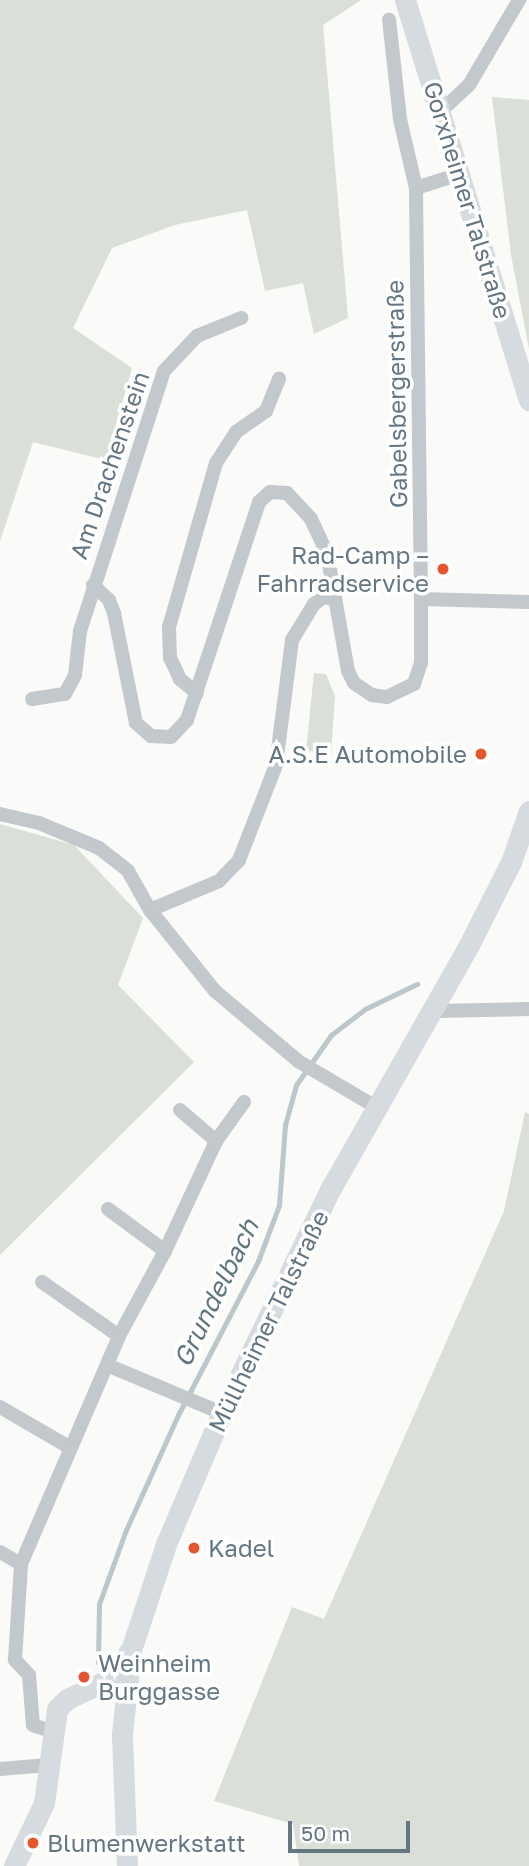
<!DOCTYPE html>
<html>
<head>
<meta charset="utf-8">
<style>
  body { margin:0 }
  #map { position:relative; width:529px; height:1866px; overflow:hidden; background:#fafaf8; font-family:"Golos Text",sans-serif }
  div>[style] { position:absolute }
  .green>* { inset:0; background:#dadfd7 }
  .stream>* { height:5px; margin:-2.5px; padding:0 2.5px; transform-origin:2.5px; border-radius:2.5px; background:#bbc7cb }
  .street>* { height:14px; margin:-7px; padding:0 7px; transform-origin:7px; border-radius:7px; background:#c3c8cc }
  .secondary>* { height:21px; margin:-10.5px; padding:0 10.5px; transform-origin:10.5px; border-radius:10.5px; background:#d6dbdf }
  .dots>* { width:19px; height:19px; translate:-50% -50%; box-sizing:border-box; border:4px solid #fff; border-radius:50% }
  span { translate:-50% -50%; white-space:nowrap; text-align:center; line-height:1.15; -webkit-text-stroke:7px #fff; paint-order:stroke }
  .street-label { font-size:24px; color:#657683 }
  .poi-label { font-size:24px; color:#657683 }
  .right { translate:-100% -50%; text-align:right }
  .left { translate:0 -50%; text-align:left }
  .water-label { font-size:26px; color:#60757c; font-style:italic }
  .scale { position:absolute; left:288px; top:1821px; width:122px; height:32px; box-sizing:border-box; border:4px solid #657683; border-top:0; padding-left:9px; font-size:21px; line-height:24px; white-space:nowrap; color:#657683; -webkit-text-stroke:5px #fff; paint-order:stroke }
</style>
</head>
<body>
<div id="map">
  <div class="green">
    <i style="clip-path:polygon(0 0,361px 0,323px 25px,348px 318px,314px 334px,303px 283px,265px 291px,247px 210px,175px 225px,112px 248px,73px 328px,132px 368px,106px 460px,33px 442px,0 541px)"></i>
    <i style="clip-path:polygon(492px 97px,529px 100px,529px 349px,511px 255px)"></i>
    <i style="clip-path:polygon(314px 673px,326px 674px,335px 696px,331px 753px,306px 751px)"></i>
    <i style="clip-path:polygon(0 824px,74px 845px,143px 918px,118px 985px,194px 1062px,0 1255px)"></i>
    <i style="clip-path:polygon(525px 1112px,529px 1114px,529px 1866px,299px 1866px,293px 1824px,214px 1801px,292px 1607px,324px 1619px,504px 1211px)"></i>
  </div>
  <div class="stream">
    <i style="left:98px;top:1662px;width:58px;rotate:-89deg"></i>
    <i style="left:99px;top:1604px;width:79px;rotate:-70deg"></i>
    <i style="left:126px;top:1530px;width:126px;rotate:-65.7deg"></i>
    <i style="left:178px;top:1415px;width:174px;rotate:-62.5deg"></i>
    <i style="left:258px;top:1261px;width:60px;rotate:-69.4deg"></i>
    <i style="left:279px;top:1205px;width:80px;rotate:-85.7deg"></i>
    <i style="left:285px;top:1125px;width:41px;rotate:-74.6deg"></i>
    <i style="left:296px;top:1085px;width:61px;rotate:-55deg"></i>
    <i style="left:331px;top:1035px;width:43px;rotate:-37.4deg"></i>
    <i style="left:365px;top:1009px;width:58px;rotate:-25.7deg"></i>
  </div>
  <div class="street">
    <i style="left:441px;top:111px;width:38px;rotate:-43deg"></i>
    <i style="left:469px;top:85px;width:99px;rotate:-59.5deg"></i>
    <i style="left:416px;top:188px;width:46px;rotate:-17.7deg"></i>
    <i style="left:93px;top:585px;width:22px;rotate:43deg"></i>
    <i style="left:109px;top:600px;width:14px;rotate:69deg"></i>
    <i style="left:114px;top:613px;width:112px;rotate:78.7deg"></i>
    <i style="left:136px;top:723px;width:20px;rotate:41deg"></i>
    <i style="left:151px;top:736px;width:20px;rotate:3deg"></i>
    <i style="left:171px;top:737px;width:23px;rotate:-47deg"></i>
    <i style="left:187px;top:720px;width:230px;rotate:-71.7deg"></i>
    <i style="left:259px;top:502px;width:15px;rotate:-42deg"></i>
    <i style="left:270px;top:492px;width:17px;rotate:3deg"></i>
    <i style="left:287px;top:493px;width:35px;rotate:47deg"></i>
    <i style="left:311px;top:519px;width:38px;rotate:65deg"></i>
    <i style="left:327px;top:553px;width:120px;rotate:79.9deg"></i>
    <i style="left:348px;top:671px;width:13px;rotate:63deg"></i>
    <i style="left:354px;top:683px;width:22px;rotate:34deg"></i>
    <i style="left:372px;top:695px;width:15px;rotate:8deg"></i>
    <i style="left:387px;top:697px;width:30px;rotate:-26deg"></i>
    <i style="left:414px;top:684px;width:22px;rotate:-72deg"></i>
    <i style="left:421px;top:663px;width:64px;rotate:-90deg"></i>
    <i style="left:421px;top:599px;width:411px;rotate:-90.7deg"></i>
    <i style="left:416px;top:188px;width:71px;rotate:-103.1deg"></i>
    <i style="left:400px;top:119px;width:100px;rotate:-96.3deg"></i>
    <i style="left:421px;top:599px;width:108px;rotate:1.6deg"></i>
    <i style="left:197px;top:693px;width:22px;rotate:-141deg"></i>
    <i style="left:180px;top:679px;width:23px;rotate:-115deg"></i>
    <i style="left:170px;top:658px;width:31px;rotate:-92deg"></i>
    <i style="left:169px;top:627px;width:171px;rotate:-74deg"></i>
    <i style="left:216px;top:463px;width:37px;rotate:-57deg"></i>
    <i style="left:236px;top:432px;width:37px;rotate:-35deg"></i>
    <i style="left:266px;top:411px;width:35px;rotate:-68deg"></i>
    <i style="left:32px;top:699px;width:33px;rotate:-9deg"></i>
    <i style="left:65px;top:694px;width:21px;rotate:-62deg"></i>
    <i style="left:75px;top:675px;width:44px;rotate:-83.5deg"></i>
    <i style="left:80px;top:631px;width:273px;rotate:-72.1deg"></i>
    <i style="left:164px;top:371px;width:48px;rotate:-46.7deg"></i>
    <i style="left:197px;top:336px;width:48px;rotate:-22.2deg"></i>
    <i style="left:0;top:814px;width:40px;rotate:13deg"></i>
    <i style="left:39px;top:823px;width:65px;rotate:22.6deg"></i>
    <i style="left:99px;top:848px;width:37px;rotate:38deg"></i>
    <i style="left:128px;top:871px;width:45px;rotate:60.6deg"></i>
    <i style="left:150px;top:910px;width:104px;rotate:51.3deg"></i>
    <i style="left:215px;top:991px;width:109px;rotate:40.1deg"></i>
    <i style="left:298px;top:1061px;width:91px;rotate:30.5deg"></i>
    <i style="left:150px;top:910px;width:75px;rotate:-22.8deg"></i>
    <i style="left:219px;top:881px;width:29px;rotate:-46deg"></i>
    <i style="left:239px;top:860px;width:102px;rotate:-68.7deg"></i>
    <i style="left:276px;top:765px;width:126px;rotate:-82.7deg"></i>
    <i style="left:292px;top:640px;width:42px;rotate:-58.6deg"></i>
    <i style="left:314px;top:604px;width:12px;rotate:-35deg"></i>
    <i style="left:324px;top:597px;width:11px;rotate:10deg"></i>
    <i style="left:433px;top:1011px;width:96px;rotate:-1.2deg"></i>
    <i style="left:180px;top:1110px;width:48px;rotate:40.7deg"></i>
    <i style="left:108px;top:1209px;width:71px;rotate:36.4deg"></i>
    <i style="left:42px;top:1282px;width:94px;rotate:35deg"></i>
    <i style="left:107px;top:1365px;width:125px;rotate:22.7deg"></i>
    <i style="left:0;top:1407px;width:80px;rotate:30.1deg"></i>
    <i style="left:0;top:1552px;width:24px;rotate:30deg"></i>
    <i style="left:51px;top:1731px;width:19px;rotate:-162deg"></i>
    <i style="left:33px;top:1725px;width:50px;rotate:-94.6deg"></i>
    <i style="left:29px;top:1675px;width:21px;rotate:-133deg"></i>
    <i style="left:15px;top:1660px;width:96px;rotate:-86.4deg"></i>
    <i style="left:21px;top:1564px;width:248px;rotate:-66.7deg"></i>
    <i style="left:119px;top:1336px;width:97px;rotate:-61.6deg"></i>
    <i style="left:165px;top:1251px;width:121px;rotate:-65.1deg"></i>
    <i style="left:216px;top:1141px;width:48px;rotate:-54.3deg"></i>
    <i style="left:0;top:1769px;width:48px;rotate:-4.8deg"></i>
  </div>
  <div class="secondary">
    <i style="left:405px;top:0;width:419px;rotate:72.8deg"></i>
    <i style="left:14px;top:1866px;width:70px;rotate:-64.5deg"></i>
    <i style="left:44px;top:1803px;width:95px;rotate:-82.1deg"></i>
    <i style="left:57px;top:1709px;width:14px;rotate:-45deg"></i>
    <i style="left:67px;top:1699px;width:50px;rotate:-25deg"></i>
    <i style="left:112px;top:1678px;width:31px;rotate:-57deg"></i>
    <i style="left:127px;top:1866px;width:132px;rotate:-92.2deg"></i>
    <i style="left:122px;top:1734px;width:84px;rotate:-83.9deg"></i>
    <i style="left:131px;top:1650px;width:112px;rotate:-71.7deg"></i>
    <i style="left:166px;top:1544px;width:142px;rotate:-66.9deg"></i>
    <i style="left:222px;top:1413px;width:250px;rotate:-64.2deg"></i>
    <i style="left:331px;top:1188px;width:279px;rotate:-60.4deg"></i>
    <i style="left:469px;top:945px;width:93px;rotate:-63.2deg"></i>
    <i style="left:511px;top:862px;width:54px;rotate:-70.6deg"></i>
  </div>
  <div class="dots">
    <i style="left:443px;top:569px;background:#e4572e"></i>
    <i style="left:481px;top:754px;background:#e4572e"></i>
    <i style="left:194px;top:1548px;background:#e4572e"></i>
    <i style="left:84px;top:1677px;background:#e4572e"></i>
    <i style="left:33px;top:1843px;background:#e4572e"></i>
  </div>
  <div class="street-label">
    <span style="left:468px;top:200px;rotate:73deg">Gorxheimer Talstraße</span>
    <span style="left:396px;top:394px;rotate:-91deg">Gabelsbergerstraße</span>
    <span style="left:109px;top:465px;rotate:-71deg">Am Drachenstein</span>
    <span style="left:268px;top:1321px;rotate:-64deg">Müllheimer Talstraße</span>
  </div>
  <div class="poi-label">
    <span class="right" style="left:429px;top:569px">Rad-Camp –<br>Fahrradservice</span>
    <span class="right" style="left:467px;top:754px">A.S.E Automobile</span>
    <span class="left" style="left:208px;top:1548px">Kadel</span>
    <span class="left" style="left:98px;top:1677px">Weinheim<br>Burggasse</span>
    <span class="left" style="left:47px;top:1843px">Blumenwerkstatt</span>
  </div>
  <div class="water-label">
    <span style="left:216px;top:1293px;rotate:-64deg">Grundelbach</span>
  </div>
  <div class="scale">50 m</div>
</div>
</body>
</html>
